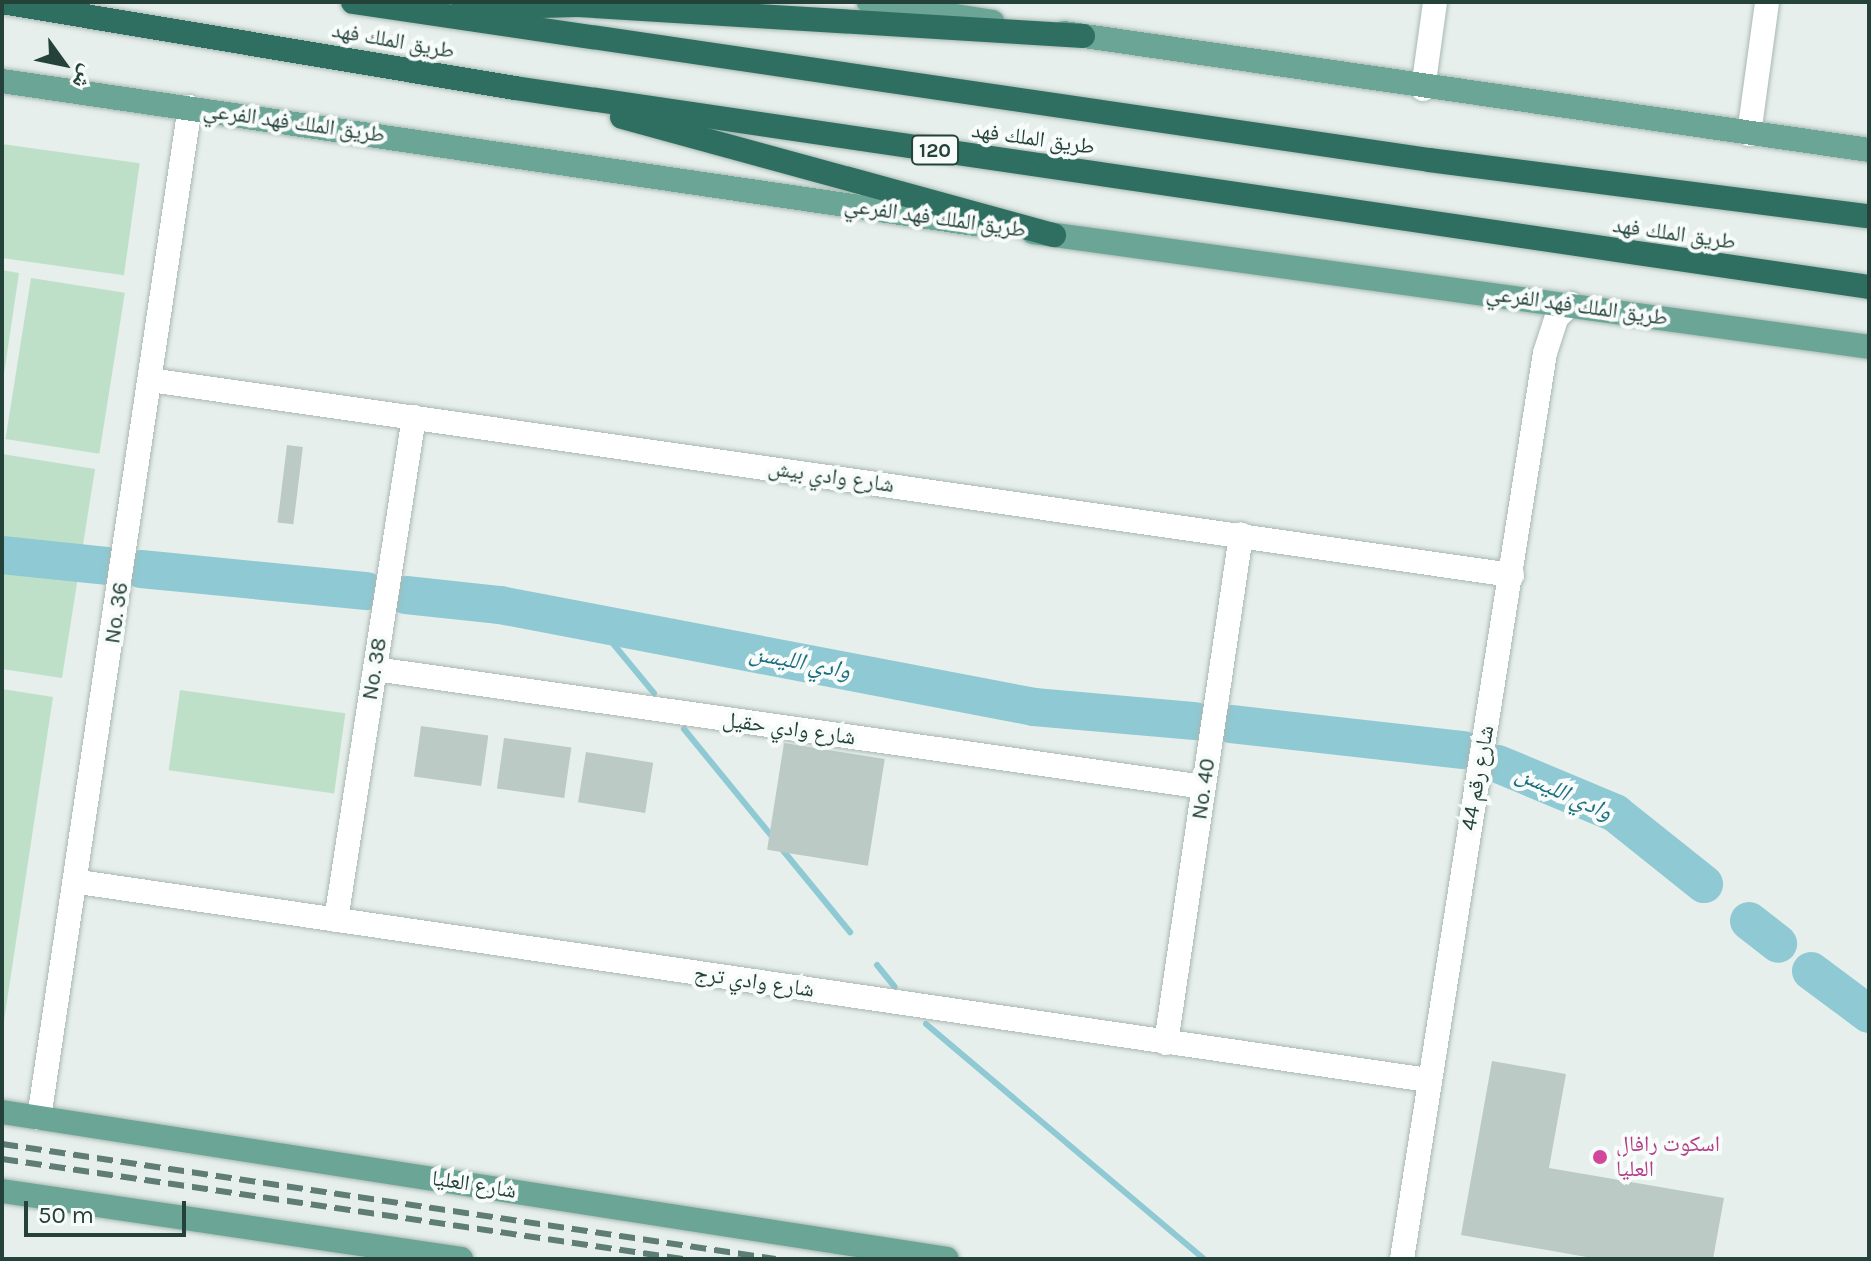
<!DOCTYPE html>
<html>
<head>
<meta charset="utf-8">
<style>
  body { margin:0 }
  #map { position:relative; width:1871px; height:1261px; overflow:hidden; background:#e6efeb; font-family:Karla,"Noto Naskh Arabic",sans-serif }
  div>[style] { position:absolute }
  .green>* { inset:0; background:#bfe0c8; transform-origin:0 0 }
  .stream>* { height:6px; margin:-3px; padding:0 3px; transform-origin:3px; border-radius:3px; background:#8ec9d4 }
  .river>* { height:38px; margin:-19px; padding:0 19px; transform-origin:19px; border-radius:19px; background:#8ec9d4 }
  .building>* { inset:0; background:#bbcac4; transform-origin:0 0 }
  .roads { filter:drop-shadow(0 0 2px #a8b8b2) drop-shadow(0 0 2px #a8b8b2) }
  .minor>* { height:24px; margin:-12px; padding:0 12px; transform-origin:12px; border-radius:12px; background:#fff }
  .major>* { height:24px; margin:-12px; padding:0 12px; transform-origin:12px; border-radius:12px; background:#6aa596 }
  .highway>* { height:24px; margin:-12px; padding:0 12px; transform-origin:12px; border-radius:12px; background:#2f6f62 }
  .rail>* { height:6px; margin-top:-3px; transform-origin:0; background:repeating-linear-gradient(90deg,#5f7d75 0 16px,transparent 0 24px) }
  .dots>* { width:22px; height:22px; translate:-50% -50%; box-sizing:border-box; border:4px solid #f7fbf9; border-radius:50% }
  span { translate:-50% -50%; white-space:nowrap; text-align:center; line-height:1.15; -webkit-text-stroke:8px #f7fbf9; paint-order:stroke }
  .shield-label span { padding:2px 6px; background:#f7fbf9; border:2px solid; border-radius:6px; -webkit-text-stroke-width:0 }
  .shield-label { font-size:20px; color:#24423a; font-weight:700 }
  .street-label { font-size:22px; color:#24423a }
  .hotel-label { font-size:22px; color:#b23c85 }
  .left { translate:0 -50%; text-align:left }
  .water-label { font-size:24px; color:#1c6f80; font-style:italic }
  .frame { position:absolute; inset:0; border:4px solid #24423a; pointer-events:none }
  .north { position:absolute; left:24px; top:24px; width:80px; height:80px; -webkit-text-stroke:6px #f7fbf9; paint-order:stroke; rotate:123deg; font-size:22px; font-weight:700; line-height:32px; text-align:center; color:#24423a }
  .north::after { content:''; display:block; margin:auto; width:28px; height:36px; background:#24423a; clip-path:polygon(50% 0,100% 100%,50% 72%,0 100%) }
  .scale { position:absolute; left:24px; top:1201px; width:162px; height:36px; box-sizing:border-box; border:4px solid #24423a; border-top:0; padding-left:10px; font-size:24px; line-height:28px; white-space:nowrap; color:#24423a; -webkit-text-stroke:6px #f7fbf9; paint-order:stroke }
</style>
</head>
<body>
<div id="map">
  <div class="green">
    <i style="left:2px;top:144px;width:139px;height:113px;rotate:8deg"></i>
    <i style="clip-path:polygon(2px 270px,19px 273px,2px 387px)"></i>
    <i style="left:31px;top:278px;width:95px;height:163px;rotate:9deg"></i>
    <i style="clip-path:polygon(2px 454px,95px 469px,62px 678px,2px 669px)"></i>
    <i style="clip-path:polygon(2px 689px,53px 697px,2px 1034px)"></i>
    <i style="left:180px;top:690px;width:167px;height:81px;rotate:8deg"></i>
  </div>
  <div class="stream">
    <i style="left:596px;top:623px;width:91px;rotate:50.4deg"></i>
    <i style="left:684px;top:729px;width:142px;rotate:50.7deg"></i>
    <i style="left:781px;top:848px;width:109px;rotate:50.6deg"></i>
    <i style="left:877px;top:965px;width:28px;rotate:51deg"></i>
    <i style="left:926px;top:1024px;width:364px;rotate:40.2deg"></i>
  </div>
  <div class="river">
    <i style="left:2px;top:555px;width:105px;rotate:6deg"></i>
    <i style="left:141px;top:569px;width:227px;rotate:5.6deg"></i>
    <i style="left:406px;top:595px;width:95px;rotate:6.1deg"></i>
    <i style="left:500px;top:605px;width:544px;rotate:10.81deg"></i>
    <i style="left:1034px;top:707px;width:162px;rotate:5deg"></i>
    <i style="left:1231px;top:724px;width:234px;rotate:6.4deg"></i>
    <i style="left:1498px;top:764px;width:127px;rotate:22.7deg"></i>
    <i style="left:1615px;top:813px;width:114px;rotate:38.6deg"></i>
    <i style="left:1749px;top:921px;width:37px;rotate:38deg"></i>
    <i style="left:1811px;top:971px;width:72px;rotate:36.6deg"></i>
  </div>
  <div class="building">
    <i style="left:287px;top:445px;width:16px;height:78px;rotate:7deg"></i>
    <i style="left:421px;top:726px;width:68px;height:51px;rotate:8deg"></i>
    <i style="left:504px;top:738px;width:68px;height:51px;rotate:8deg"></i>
    <i style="left:784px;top:743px;width:102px;height:108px;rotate:9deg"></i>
    <i style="left:586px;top:752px;width:68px;height:51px;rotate:9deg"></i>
    <i style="clip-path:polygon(1492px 1061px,1566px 1074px,1549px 1168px,1724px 1198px,1713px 1259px,1598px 1259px,1461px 1235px)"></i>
  </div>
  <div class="roads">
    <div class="minor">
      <i style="left:1423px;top:89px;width:88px;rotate:-82.1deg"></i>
      <i style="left:1749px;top:134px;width:133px;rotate:-82.2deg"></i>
      <i style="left:150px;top:380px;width:1376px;rotate:8.15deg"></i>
      <i style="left:375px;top:669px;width:837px;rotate:8.1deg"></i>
      <i style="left:79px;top:882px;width:1363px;rotate:8.35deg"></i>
      <i style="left:336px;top:920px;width:509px;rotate:-81.19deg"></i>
      <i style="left:1166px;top:1043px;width:514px;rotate:-81.6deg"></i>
      <i style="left:39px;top:1118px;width:1022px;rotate:-81.51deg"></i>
      <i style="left:1402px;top:1259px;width:917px;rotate:-81.03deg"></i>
      <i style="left:1545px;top:353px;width:38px;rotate:-72deg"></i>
      <i style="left:1557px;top:317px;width:19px;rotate:-43deg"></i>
    </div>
    <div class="major">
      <i style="left:869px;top:2px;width:125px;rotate:9.2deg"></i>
      <i style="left:1064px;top:33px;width:813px;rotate:8.27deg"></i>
      <i style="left:2px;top:81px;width:998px;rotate:8.36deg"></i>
      <i style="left:1033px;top:232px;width:844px;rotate:7.83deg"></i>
      <i style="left:2px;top:1112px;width:956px;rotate:8.84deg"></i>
      <i style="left:2px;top:1191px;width:464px;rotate:8.4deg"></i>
    </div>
    <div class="highway">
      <i style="left:2px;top:2px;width:520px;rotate:9.52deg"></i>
      <i style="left:515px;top:88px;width:1369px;rotate:8.36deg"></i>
      <i style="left:353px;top:2px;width:1088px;rotate:8.35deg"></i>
      <i style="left:1429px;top:160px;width:444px;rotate:7.3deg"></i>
      <i style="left:463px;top:8px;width:115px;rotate:-1.5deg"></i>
      <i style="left:578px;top:5px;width:506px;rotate:3.51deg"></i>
      <i style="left:622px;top:117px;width:448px;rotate:15.3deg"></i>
    </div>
  </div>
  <div class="rail">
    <i style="left:2px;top:1144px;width:782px;rotate:8.46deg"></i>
    <i style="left:2px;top:1159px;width:688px;rotate:8.35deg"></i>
  </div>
  <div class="dots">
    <i style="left:1600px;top:1157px;background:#d1479c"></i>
  </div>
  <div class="shield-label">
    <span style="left:935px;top:150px">120</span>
  </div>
  <div class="street-label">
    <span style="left:393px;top:41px;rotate:10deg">طريق الملك فهد</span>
    <span style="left:294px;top:123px;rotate:8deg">طريق الملك فهد الفرعي</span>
    <span style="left:1033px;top:139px;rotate:8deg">طريق الملك فهد</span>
    <span style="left:935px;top:218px;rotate:8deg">طريق الملك فهد الفرعي</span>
    <span style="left:1674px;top:234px;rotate:8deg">طريق الملك فهد</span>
    <span style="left:1577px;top:306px;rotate:8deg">طريق الملك فهد الفرعي</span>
    <span style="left:831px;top:477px;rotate:8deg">شارع وادي بيش</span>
    <span style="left:117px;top:613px;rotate:-82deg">No. 36</span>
    <span style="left:375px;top:669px;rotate:-81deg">No. 38</span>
    <span style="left:789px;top:729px;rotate:8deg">شارع وادي حقيل</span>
    <span style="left:1478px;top:778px;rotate:-80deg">شارع رقم 44</span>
    <span style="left:1204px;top:789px;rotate:-82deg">No. 40</span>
    <span style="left:754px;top:982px;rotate:8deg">شارع وادي ترج</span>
    <span style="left:474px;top:1185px;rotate:9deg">شارع العليا</span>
  </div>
  <div class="hotel-label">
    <span class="left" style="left:1616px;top:1157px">اسكوت رافال<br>العليا</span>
  </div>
  <div class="water-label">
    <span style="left:800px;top:662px;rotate:11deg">وادي الليسن</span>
    <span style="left:1564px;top:793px;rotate:24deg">وادي الليسن</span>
  </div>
  <div class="frame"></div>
  <div class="north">ش</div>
  <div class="scale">50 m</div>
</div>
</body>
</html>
